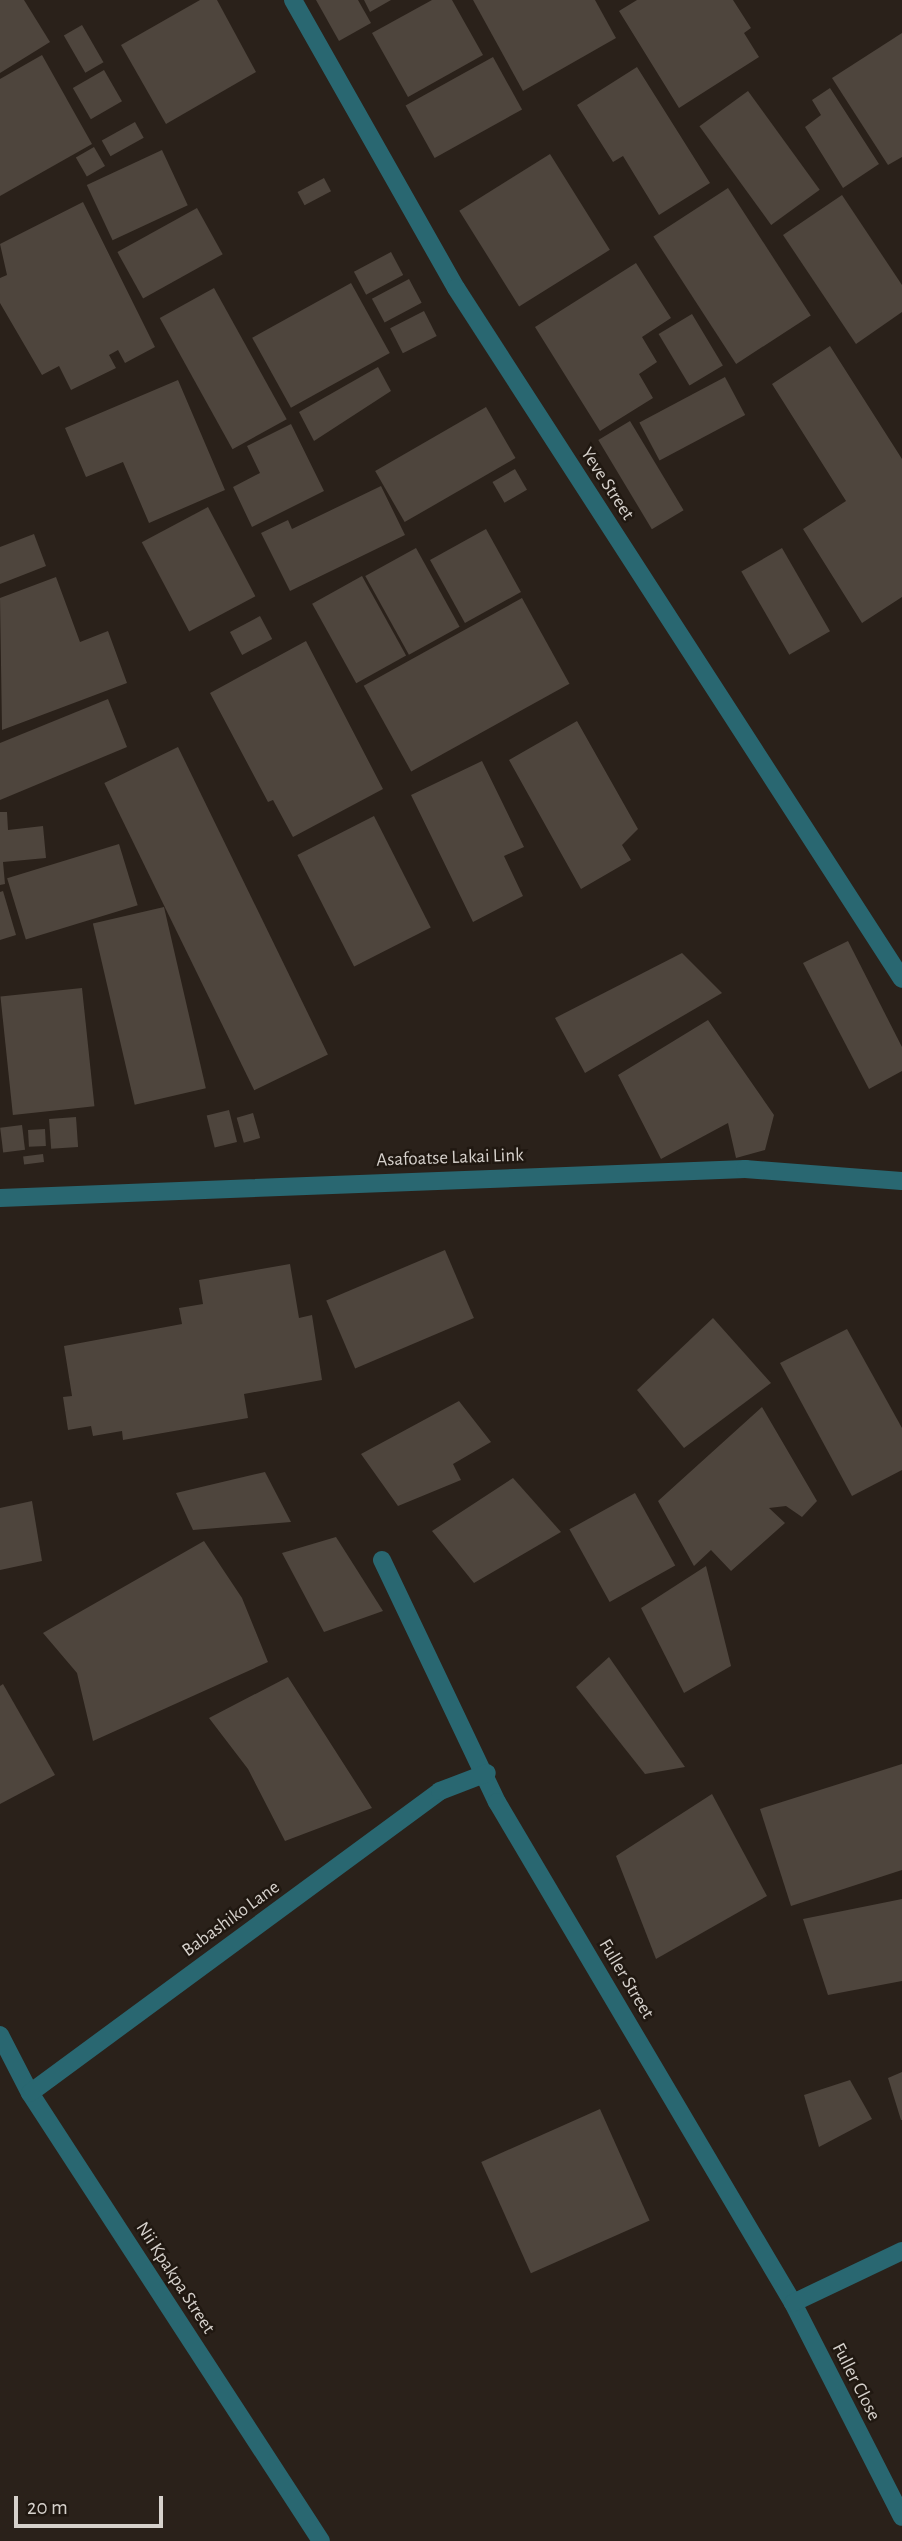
<!DOCTYPE html>
<html>
<head>
<meta charset="utf-8">
<style>
  body { margin:0 }
  #map { position:relative; width:902px; height:2541px; overflow:hidden; background:#2a211a; font-family:"Alegreya Sans",sans-serif }
  div>[style] { position:absolute }
  .building>* { inset:0; background:#4e453d; transform-origin:0 0 }
  .minor>* { height:18px; margin:-9px; padding:0 9px; transform-origin:9px; border-radius:9px; background:#296771 }
  span { translate:-50% -50%; white-space:nowrap; text-align:center; line-height:1.15; -webkit-text-stroke:5px #201811; paint-order:stroke }
  .street-label { font-size:19px; color:#d6d1cc }
  .scale { position:absolute; left:14px; top:2496px; width:149px; height:32px; box-sizing:border-box; border:4px solid #d6d1cc; border-top:0; padding-left:9px; font-size:21px; line-height:24px; white-space:nowrap; color:#d6d1cc; -webkit-text-stroke:5px #201811; paint-order:stroke }
</style>
</head>
<body>
<div id="map">
  <div class="building">
    <i style="clip-path:polygon(0 0,24px 0,50px 42px,0 73px)"></i>
    <i style="clip-path:polygon(200px 0,217px 0,256px 72px,166px 124px,121px 45px)"></i>
    <i style="clip-path:polygon(316px 0,358px 0,371px 23px,339px 41px)"></i>
    <i style="clip-path:polygon(364px 0,391px 0,370px 12px)"></i>
    <i style="clip-path:polygon(432px 0,452px 0,483px 55px,408px 97px,372px 33px)"></i>
    <i style="clip-path:polygon(473px 0,595px 0,616px 38px,523px 91px)"></i>
    <i style="clip-path:polygon(637px 0,733px 0,751px 28px,744px 33px,759px 57px,679px 108px,619px 11px)"></i>
    <i style="left:82px;top:25px;width:43px;height:21px;rotate:60deg"></i>
    <i style="clip-path:polygon(902px 33px,902px 157px,888px 165px,832px 78px)"></i>
    <i style="clip-path:polygon(42px 55px,92px 144px,0 196px,0 79px)"></i>
    <i style="left:493px;top:57px;width:60px;height:100px;rotate:61deg"></i>
    <i style="clip-path:polygon(637px 67px,710px 183px,659px 215px,623px 156px,613px 162px,577px 105px)"></i>
    <i style="left:104px;top:70px;width:36px;height:36px;rotate:60deg"></i>
    <i style="clip-path:polygon(830px 88px,879px 164px,843px 188px,805px 127px,821px 115px,812px 100px)"></i>
    <i style="left:748px;top:91px;width:122px;height:60px;rotate:54deg"></i>
    <i style="left:135px;top:122px;width:18px;height:38px;rotate:61deg"></i>
    <i style="left:94px;top:147px;width:22px;height:21px;rotate:60deg"></i>
    <i style="left:162px;top:150px;width:61px;height:83px;rotate:65deg"></i>
    <i style="left:550px;top:154px;width:113px;height:107px;rotate:58deg"></i>
    <i style="left:324px;top:178px;width:15px;height:30px;rotate:62deg"></i>
    <i style="left:728px;top:188px;width:152px;height:89px;rotate:57deg"></i>
    <i style="clip-path:polygon(842px 195px,902px 285px,902px 312px,856px 344px,783px 235px)"></i>
    <i style="clip-path:polygon(83px 202px,155px 347px,125px 363px,118px 350px,109px 355px,116px 368px,71px 390px,59px 366px,42px 375px,0 303px,0 278px,7px 275px,0 244px)"></i>
    <i style="left:197px;top:208px;width:53px;height:91px;rotate:61deg"></i>
    <i style="left:391px;top:252px;width:26px;height:42px;rotate:62deg"></i>
    <i style="clip-path:polygon(636px 263px,671px 318px,642px 337px,657px 362px,639px 374px,653px 398px,600px 431px,535px 327px)"></i>
    <i style="left:409px;top:279px;width:27px;height:42px;rotate:62deg"></i>
    <i style="left:351px;top:283px;width:80px;height:113px;rotate:61deg"></i>
    <i style="left:214px;top:288px;width:150px;height:62px;rotate:61deg"></i>
    <i style="left:424px;top:311px;width:28px;height:38px;rotate:63deg"></i>
    <i style="left:692px;top:314px;width:60px;height:39px;rotate:59deg"></i>
    <i style="clip-path:polygon(830px 346px,902px 459px,902px 597px,862px 623px,803px 529px,846px 501px,772px 384px)"></i>
    <i style="clip-path:polygon(378px 367px,391px 391px,314px 441px,299px 412px)"></i>
    <i style="left:725px;top:377px;width:43px;height:97px;rotate:62deg"></i>
    <i style="clip-path:polygon(178px 380px,225px 490px,149px 523px,123px 462px,86px 477px,65px 428px)"></i>
    <i style="left:486px;top:407px;width:59px;height:128px;rotate:60deg"></i>
    <i style="left:630px;top:421px;width:104px;height:37px;rotate:59deg"></i>
    <i style="clip-path:polygon(291px 424px,324px 491px,252px 527px,233px 487px,260px 473px,247px 446px)"></i>
    <i style="left:515px;top:469px;width:24px;height:26px;rotate:60deg"></i>
    <i style="clip-path:polygon(381px 486px,405px 535px,290px 591px,261px 533px,288px 520px,292px 529px)"></i>
    <i style="left:208px;top:507px;width:101px;height:75px;rotate:62deg"></i>
    <i style="left:486px;top:529px;width:72px;height:64px;rotate:61deg"></i>
    <i style="clip-path:polygon(34px 534px,46px 566px,0 584px,0 547px)"></i>
    <i style="left:416px;top:548px;width:90px;height:58px;rotate:61deg"></i>
    <i style="left:782px;top:548px;width:96px;height:47px;rotate:60deg"></i>
    <i style="left:362px;top:576px;width:91px;height:57px;rotate:61deg"></i>
    <i style="clip-path:polygon(56px 577px,80px 642px,108px 631px,127px 683px,2px 730px,0 598px)"></i>
    <i style="left:522px;top:598px;width:98px;height:181px;rotate:61deg"></i>
    <i style="left:260px;top:616px;width:26px;height:34px;rotate:62deg"></i>
    <i style="clip-path:polygon(306px 641px,383px 789px,293px 837px,273px 800px,268px 802px,210px 693px)"></i>
    <i style="clip-path:polygon(108px 699px,127px 747px,0 800px,0 743px)"></i>
    <i style="clip-path:polygon(577px 721px,638px 829px,622px 845px,631px 860px,581px 889px,509px 760px)"></i>
    <i style="left:178px;top:747px;width:342px;height:82px;rotate:64deg"></i>
    <i style="clip-path:polygon(482px 761px,524px 847px,504px 856px,523px 896px,473px 922px,411px 795px)"></i>
    <i style="clip-path:polygon(0 812px,7px 812px,8px 830px,43px 826px,46px 858px,3px 862px,5px 884px,0 885px)"></i>
    <i style="left:374px;top:816px;width:125px;height:86px;rotate:63deg"></i>
    <i style="left:119px;top:844px;width:64px;height:117px;rotate:73deg"></i>
    <i style="clip-path:polygon(3px 891px,16px 935px,0 940px,0 892px)"></i>
    <i style="left:164px;top:907px;width:186px;height:73px;rotate:77deg"></i>
    <i style="clip-path:polygon(848px 941px,902px 1047px,902px 1071px,869px 1089px,803px 963px)"></i>
    <i style="clip-path:polygon(682px 953px,722px 993px,585px 1073px,555px 1018px)"></i>
    <i style="left:82px;top:988px;width:119px;height:82px;rotate:84deg"></i>
    <i style="clip-path:polygon(708px 1020px,774px 1115px,765px 1150px,736px 1158px,728px 1123px,661px 1159px,618px 1075px)"></i>
    <i style="left:229px;top:1110px;width:33px;height:23px;rotate:76deg"></i>
    <i style="left:253px;top:1113px;width:26px;height:17px;rotate:74deg"></i>
    <i style="left:76px;top:1117px;width:30px;height:27px;rotate:86deg"></i>
    <i style="left:22px;top:1125px;width:25px;height:22px;rotate:83deg"></i>
    <i style="left:45px;top:1129px;width:17px;height:17px;rotate:87deg"></i>
    <i style="left:43px;top:1154px;width:8px;height:20px;rotate:83deg"></i>
    <i style="left:445px;top:1250px;width:74px;height:129px;rotate:67deg"></i>
    <i style="clip-path:polygon(290px 1264px,299px 1318px,312px 1315px,322px 1380px,244px 1394px,248px 1418px,123px 1440px,122px 1431px,93px 1436px,91px 1426px,68px 1430px,63px 1397px,72px 1396px,64px 1346px,182px 1324px,179px 1308px,203px 1304px,199px 1280px)"></i>
    <i style="clip-path:polygon(713px 1318px,771px 1383px,684px 1448px,637px 1390px)"></i>
    <i style="clip-path:polygon(847px 1329px,902px 1428px,902px 1470px,852px 1496px,780px 1363px)"></i>
    <i style="clip-path:polygon(459px 1401px,491px 1442px,453px 1464px,461px 1480px,398px 1506px,361px 1454px)"></i>
    <i style="clip-path:polygon(762px 1407px,817px 1501px,802px 1517px,786px 1506px,769px 1508px,785px 1523px,731px 1571px,711px 1550px,694px 1566px,658px 1501px)"></i>
    <i style="clip-path:polygon(265px 1472px,291px 1522px,193px 1530px,176px 1493px)"></i>
    <i style="clip-path:polygon(513px 1478px,561px 1532px,474px 1583px,432px 1531px)"></i>
    <i style="left:635px;top:1493px;width:83px;height:75px;rotate:61deg"></i>
    <i style="clip-path:polygon(32px 1501px,42px 1561px,0 1570px,0 1508px)"></i>
    <i style="clip-path:polygon(336px 1537px,383px 1611px,324px 1632px,282px 1553px)"></i>
    <i style="clip-path:polygon(204px 1541px,242px 1598px,268px 1662px,93px 1741px,77px 1673px,43px 1633px)"></i>
    <i style="clip-path:polygon(706px 1566px,731px 1666px,684px 1693px,641px 1608px)"></i>
    <i style="clip-path:polygon(609px 1657px,685px 1767px,645px 1774px,576px 1687px)"></i>
    <i style="clip-path:polygon(288px 1677px,372px 1808px,285px 1841px,248px 1769px,209px 1718px)"></i>
    <i style="clip-path:polygon(3px 1684px,55px 1775px,0 1804px,0 1686px)"></i>
    <i style="clip-path:polygon(902px 1764px,902px 1870px,791px 1906px,760px 1809px)"></i>
    <i style="clip-path:polygon(712px 1794px,767px 1896px,656px 1959px,616px 1856px)"></i>
    <i style="clip-path:polygon(902px 1899px,902px 1981px,828px 1995px,803px 1919px)"></i>
    <i style="clip-path:polygon(902px 2072px,902px 2120px,901px 2120px,888px 2078px)"></i>
    <i style="clip-path:polygon(850px 2080px,872px 2119px,819px 2147px,804px 2095px)"></i>
    <i style="left:600px;top:2109px;width:122px;height:130px;rotate:66deg"></i>
  </div>
  <div class="minor">
    <i style="left:293px;top:0;width:331px;rotate:60.5deg"></i>
    <i style="left:456px;top:288px;width:822px;rotate:57.16deg"></i>
    <i style="left:0;top:1198px;width:746px;rotate:-2.23deg"></i>
    <i style="left:745px;top:1169px;width:157px;rotate:4.4deg"></i>
    <i style="left:382px;top:1560px;width:268px;rotate:64.6deg"></i>
    <i style="left:497px;top:1802px;width:582px;rotate:59.42deg"></i>
    <i style="left:793px;top:2303px;width:240px;rotate:63deg"></i>
    <i style="left:0;top:2035px;width:65px;rotate:62.7deg"></i>
    <i style="left:30px;top:2093px;width:534px;rotate:56.99deg"></i>
    <i style="left:30px;top:2093px;width:509px;rotate:-36.37deg"></i>
    <i style="left:440px;top:1791px;width:50px;rotate:-21deg"></i>
    <i style="left:793px;top:2303px;width:121px;rotate:-25.5deg"></i>
  </div>
  <div class="street-label">
    <span style="left:607px;top:484px;rotate:57deg">Yeve Street</span>
    <span style="left:450px;top:1158px;rotate:-2deg">Asafoatse Lakai Link</span>
    <span style="left:231px;top:1919px;rotate:-36deg">Babashiko Lane</span>
    <span style="left:626px;top:1979px;rotate:59deg">Fuller Street</span>
    <span style="left:175px;top:2278px;rotate:57deg">Nii Kpakpa Street</span>
    <span style="left:856px;top:2382px;rotate:63deg">Fuller Close</span>
  </div>
  <div class="scale">20 m</div>
</div>
</body>
</html>
